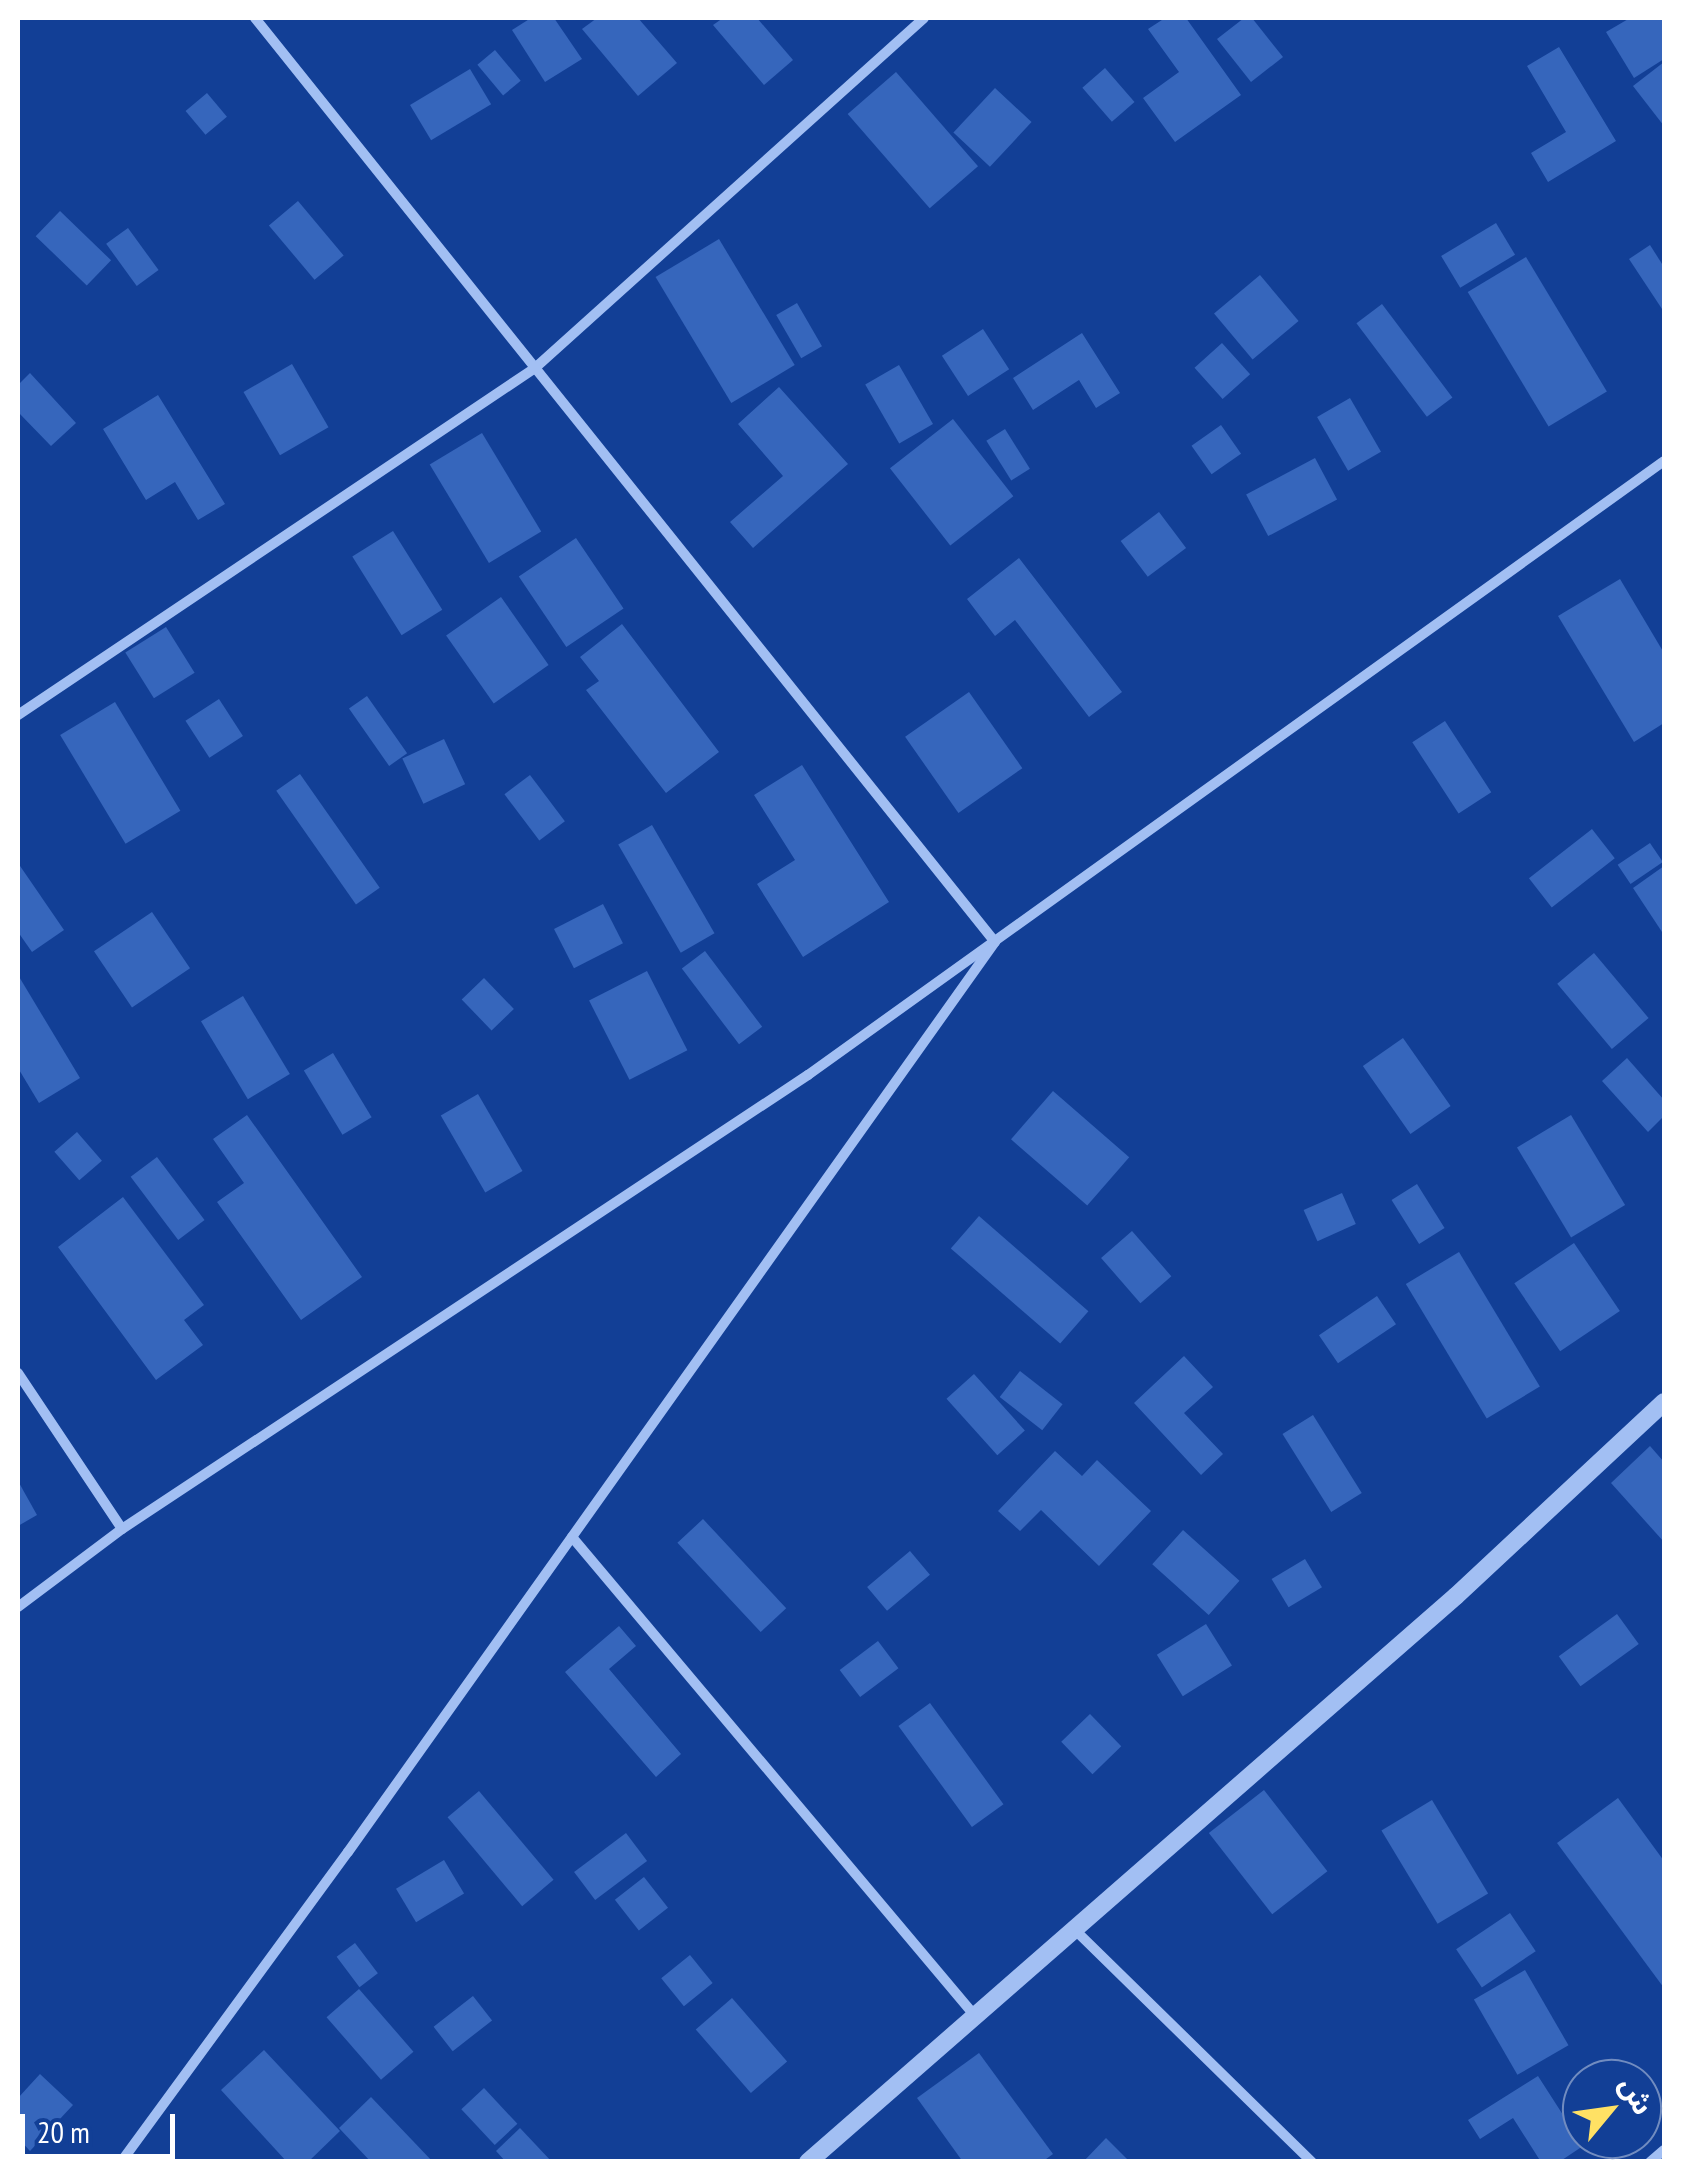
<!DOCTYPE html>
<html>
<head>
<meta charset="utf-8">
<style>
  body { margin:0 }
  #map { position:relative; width:1682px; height:2179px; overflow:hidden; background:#123f96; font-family:"PT Sans Narrow","Noto Sans Arabic",sans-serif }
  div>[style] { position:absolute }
  .building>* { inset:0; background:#3666bc; transform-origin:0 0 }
  .minor>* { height:10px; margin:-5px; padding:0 5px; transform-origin:5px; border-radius:5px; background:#a2bff3 }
  .tertiary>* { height:18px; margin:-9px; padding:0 9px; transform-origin:9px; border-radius:9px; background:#a2bff3 }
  span { translate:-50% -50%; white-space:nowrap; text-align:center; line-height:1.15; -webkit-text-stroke:8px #123f96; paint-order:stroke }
  .frame { position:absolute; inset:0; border:20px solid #fff; pointer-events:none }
  .north { position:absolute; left:1562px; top:2059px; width:100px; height:100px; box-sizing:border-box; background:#123f96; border:2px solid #718cc0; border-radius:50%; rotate:61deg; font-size:28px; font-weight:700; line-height:40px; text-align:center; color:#fff }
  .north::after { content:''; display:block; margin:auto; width:35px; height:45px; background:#ffe164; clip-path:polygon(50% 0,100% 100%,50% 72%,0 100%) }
  .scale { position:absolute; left:20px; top:2114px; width:155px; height:45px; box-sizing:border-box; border:5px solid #fff; border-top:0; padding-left:12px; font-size:30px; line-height:35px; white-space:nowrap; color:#fff; -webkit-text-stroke:8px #123f96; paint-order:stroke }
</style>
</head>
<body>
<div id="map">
  <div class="building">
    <i style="clip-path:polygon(531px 18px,554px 18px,582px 59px,545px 82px,512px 30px)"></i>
    <i style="clip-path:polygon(597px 18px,638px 18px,677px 63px,638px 96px,582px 29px)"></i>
    <i style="clip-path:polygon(723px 18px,757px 18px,793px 60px,764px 85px,713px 25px)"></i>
    <i style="clip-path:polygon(1165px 18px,1186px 18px,1241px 95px,1175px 142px,1143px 98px,1179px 72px,1148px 29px)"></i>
    <i style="clip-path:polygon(1244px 18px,1252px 18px,1283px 57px,1251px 82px,1217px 39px)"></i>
    <i style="clip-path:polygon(1630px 18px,1664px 18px,1664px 59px,1634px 78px,1606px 32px)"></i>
    <i style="clip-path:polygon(1559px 47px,1616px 141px,1548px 182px,1531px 153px,1566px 132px,1527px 66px)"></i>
    <i style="left:495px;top:50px;width:40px;height:23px;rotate:50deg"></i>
    <i style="clip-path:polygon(1664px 62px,1664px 126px,1633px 86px)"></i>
    <i style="left:1105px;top:68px;width:45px;height:30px;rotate:49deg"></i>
    <i style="left:470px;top:69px;width:41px;height:70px;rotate:59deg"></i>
    <i style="left:896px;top:72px;width:125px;height:64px;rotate:49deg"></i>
    <i style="left:995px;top:88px;width:50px;height:61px;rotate:43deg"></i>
    <i style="left:207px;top:93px;width:31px;height:28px;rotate:50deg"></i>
    <i style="left:298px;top:201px;width:71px;height:38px;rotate:50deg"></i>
    <i style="left:60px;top:211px;width:71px;height:35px;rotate:44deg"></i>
    <i style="left:1496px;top:223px;width:37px;height:64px;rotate:59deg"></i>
    <i style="left:128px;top:228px;width:52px;height:27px;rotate:54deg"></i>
    <i style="left:719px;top:239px;width:147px;height:74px;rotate:59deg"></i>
    <i style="clip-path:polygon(1650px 245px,1664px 267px,1664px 312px,1629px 259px)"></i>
    <i style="left:1526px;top:257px;width:157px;height:68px;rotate:59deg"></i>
    <i style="left:1260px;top:275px;width:60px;height:60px;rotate:50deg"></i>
    <i style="left:797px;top:303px;width:50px;height:24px;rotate:60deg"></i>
    <i style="left:1382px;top:304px;width:117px;height:32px;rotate:53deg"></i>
    <i style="left:983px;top:329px;width:48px;height:49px;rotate:57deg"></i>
    <i style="clip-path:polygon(1082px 333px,1120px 393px,1096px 408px,1079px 380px,1033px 410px,1013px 378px)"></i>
    <i style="left:1222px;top:343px;width:42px;height:37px;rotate:48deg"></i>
    <i style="left:292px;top:364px;width:73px;height:56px;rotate:60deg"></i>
    <i style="left:899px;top:365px;width:68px;height:39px;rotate:60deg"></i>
    <i style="clip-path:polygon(30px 373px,76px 423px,51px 446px,18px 412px,18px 385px)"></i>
    <i style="clip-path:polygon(779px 387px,848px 464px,753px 548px,730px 522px,783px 476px,738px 424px)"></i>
    <i style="clip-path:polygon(158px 395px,225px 504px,198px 520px,175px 482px,146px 500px,103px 429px)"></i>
    <i style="left:1350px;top:398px;width:62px;height:38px;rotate:60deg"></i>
    <i style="left:953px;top:419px;width:98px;height:80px;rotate:52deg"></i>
    <i style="left:1221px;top:425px;width:35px;height:36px;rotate:55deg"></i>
    <i style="left:1005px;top:429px;width:47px;height:22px;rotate:58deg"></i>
    <i style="left:482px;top:433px;width:115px;height:61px;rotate:59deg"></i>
    <i style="left:1315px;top:458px;width:47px;height:78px;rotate:62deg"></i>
    <i style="left:1159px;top:512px;width:45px;height:48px;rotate:53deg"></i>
    <i style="left:393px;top:531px;width:93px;height:48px;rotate:58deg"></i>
    <i style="left:576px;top:538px;width:85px;height:69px;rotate:56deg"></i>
    <i style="clip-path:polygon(1019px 558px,1122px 692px,1089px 717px,1015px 620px,995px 636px,967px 599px)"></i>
    <i style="clip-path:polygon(1620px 579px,1664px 653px,1664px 723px,1634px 742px,1558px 616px)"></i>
    <i style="left:501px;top:597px;width:83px;height:67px;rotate:55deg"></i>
    <i style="clip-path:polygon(622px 624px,719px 752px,666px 793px,586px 690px,599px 681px,580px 657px)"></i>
    <i style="left:166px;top:627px;width:54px;height:48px;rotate:58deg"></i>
    <i style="left:969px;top:692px;width:93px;height:78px;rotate:55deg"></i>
    <i style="left:367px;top:696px;width:70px;height:22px;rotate:55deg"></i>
    <i style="left:219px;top:699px;width:44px;height:40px;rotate:57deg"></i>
    <i style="left:115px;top:702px;width:127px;height:64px;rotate:59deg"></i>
    <i style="left:1445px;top:721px;width:85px;height:39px;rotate:57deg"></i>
    <i style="left:444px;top:739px;width:50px;height:46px;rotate:65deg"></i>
    <i style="clip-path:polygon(802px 765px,889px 902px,803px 957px,757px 884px,795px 860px,754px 795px)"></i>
    <i style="left:300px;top:774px;width:139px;height:29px;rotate:55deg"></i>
    <i style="left:530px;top:775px;width:58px;height:32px;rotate:53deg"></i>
    <i style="left:652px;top:825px;width:125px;height:39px;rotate:60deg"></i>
    <i style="left:1592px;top:829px;width:37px;height:80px;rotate:52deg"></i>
    <i style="left:1650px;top:843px;width:23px;height:39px;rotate:56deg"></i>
    <i style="clip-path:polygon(18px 863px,64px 930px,32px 952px,18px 932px)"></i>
    <i style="clip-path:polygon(1664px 866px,1664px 935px,1633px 888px)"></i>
    <i style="left:603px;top:904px;width:44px;height:55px;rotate:63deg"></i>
    <i style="left:152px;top:912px;width:68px;height:70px;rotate:56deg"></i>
    <i style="left:705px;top:951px;width:95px;height:29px;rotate:53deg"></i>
    <i style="left:1594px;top:953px;width:85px;height:48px;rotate:50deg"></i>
    <i style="left:647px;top:971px;width:89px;height:65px;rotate:63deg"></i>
    <i style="clip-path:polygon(18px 975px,80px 1078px,39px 1103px,18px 1068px)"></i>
    <i style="left:484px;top:978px;width:43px;height:31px;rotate:46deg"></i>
    <i style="left:243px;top:996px;width:91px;height:49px;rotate:59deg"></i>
    <i style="left:1403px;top:1038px;width:83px;height:49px;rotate:55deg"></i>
    <i style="left:333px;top:1053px;width:75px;height:34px;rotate:59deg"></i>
    <i style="clip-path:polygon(1627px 1058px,1664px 1100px,1664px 1116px,1648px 1132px,1602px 1081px)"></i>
    <i style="left:1053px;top:1091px;width:101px;height:64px;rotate:41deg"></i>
    <i style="left:478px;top:1094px;width:89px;height:43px;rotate:60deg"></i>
    <i style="clip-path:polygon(247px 1115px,362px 1277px,301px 1320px,217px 1202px,244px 1183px,213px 1139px)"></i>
    <i style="left:1571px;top:1115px;width:105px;height:63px;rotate:59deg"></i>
    <i style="left:77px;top:1132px;width:38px;height:30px;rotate:49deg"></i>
    <i style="left:157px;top:1157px;width:79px;height:33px;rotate:53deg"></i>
    <i style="left:1417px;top:1184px;width:52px;height:30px;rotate:58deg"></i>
    <i style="left:1342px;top:1193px;width:34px;height:42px;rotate:66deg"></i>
    <i style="clip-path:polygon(123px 1197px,204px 1305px,184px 1320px,203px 1345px,156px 1380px,58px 1247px)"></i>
    <i style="left:979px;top:1216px;width:145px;height:43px;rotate:41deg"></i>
    <i style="left:1132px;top:1231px;width:60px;height:41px;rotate:49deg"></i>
    <i style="left:1574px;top:1243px;width:82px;height:72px;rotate:56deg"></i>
    <i style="left:1459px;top:1252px;width:157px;height:62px;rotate:59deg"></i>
    <i style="left:1377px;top:1296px;width:34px;height:70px;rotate:56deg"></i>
    <i style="clip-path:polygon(1184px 1356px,1213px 1387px,1184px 1413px,1223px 1454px,1201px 1475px,1134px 1403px)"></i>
    <i style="left:1020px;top:1371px;width:54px;height:33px;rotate:38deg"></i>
    <i style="left:974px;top:1374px;width:76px;height:37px;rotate:48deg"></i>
    <i style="left:1313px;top:1415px;width:92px;height:36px;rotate:58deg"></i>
    <i style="clip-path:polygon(1650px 1446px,1664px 1462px,1664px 1542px,1611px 1483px)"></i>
    <i style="clip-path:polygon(1055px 1451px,1082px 1476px,1097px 1460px,1151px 1511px,1099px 1566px,1041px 1510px,1020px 1531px,998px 1511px)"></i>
    <i style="clip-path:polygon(18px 1481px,37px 1515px,18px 1526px)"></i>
    <i style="left:703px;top:1519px;width:122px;height:35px;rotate:47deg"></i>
    <i style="left:1183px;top:1530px;width:76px;height:46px;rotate:42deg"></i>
    <i style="left:910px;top:1551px;width:31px;height:56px;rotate:50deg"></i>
    <i style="left:1305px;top:1559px;width:33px;height:39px;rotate:59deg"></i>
    <i style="left:1617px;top:1614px;width:37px;height:72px;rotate:54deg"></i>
    <i style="left:1206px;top:1624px;width:49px;height:58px;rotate:58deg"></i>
    <i style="clip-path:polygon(619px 1626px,636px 1646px,609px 1669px,681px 1754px,656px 1777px,565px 1672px)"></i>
    <i style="left:878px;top:1641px;width:34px;height:48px;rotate:53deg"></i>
    <i style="left:930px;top:1703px;width:125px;height:39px;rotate:54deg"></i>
    <i style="left:1090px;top:1714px;width:45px;height:40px;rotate:46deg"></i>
    <i style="left:1264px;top:1790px;width:103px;height:70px;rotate:52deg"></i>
    <i style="left:479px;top:1791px;width:116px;height:41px;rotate:50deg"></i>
    <i style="clip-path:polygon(1618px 1798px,1664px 1861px,1664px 1988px,1557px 1843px)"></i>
    <i style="left:1432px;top:1800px;width:109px;height:59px;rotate:59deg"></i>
    <i style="left:626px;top:1833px;width:35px;height:65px;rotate:53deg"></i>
    <i style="left:444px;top:1860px;width:39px;height:56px;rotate:59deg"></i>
    <i style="left:644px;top:1877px;width:39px;height:37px;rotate:52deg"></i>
    <i style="left:1510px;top:1913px;width:46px;height:65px;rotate:56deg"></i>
    <i style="left:355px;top:1943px;width:38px;height:23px;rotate:53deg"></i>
    <i style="left:690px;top:1955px;width:36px;height:37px;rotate:51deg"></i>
    <i style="left:1525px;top:1970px;width:87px;height:59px;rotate:60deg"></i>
    <i style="left:359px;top:1989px;width:83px;height:43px;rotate:49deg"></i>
    <i style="left:473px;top:1996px;width:31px;height:50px;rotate:52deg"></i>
    <i style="left:732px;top:1998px;width:84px;height:48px;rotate:49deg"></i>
    <i style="clip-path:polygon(264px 2050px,340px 2131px,308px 2162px,287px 2162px,221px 2090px)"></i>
    <i style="clip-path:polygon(979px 2053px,1053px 2154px,1042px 2162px,963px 2162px,917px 2098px)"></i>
    <i style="clip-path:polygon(40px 2074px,73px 2105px,30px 2151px,18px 2138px,18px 2098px)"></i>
    <i style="clip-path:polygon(1538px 2076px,1583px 2146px,1559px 2162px,1541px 2162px,1513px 2118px,1480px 2139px,1468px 2120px)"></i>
    <i style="left:484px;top:2088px;width:49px;height:31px;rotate:47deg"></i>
    <i style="clip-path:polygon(371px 2097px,433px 2162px,371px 2162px,339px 2128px)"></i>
    <i style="clip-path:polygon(520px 2128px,552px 2162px,506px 2162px,496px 2151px)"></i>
    <i style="clip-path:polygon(1106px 2138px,1130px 2162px,1083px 2162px)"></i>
  </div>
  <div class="minor">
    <i style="left:18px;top:715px;width:623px;rotate:-33.87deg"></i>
    <i style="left:535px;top:368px;width:523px;rotate:-41.98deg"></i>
    <i style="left:18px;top:1373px;width:187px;rotate:56.3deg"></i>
    <i style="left:572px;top:1537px;width:626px;rotate:49.92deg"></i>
    <i style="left:18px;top:1607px;width:130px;rotate:-36.9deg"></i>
    <i style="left:122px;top:1529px;width:823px;rotate:-33.5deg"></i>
    <i style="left:808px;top:1075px;width:1053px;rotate:-35.65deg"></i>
    <i style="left:1074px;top:1929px;width:333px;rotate:44.4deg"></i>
    <i style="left:121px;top:2162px;width:384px;rotate:-53.8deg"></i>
    <i style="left:348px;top:1852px;width:1117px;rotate:-54.59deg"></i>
    <i style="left:995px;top:942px;width:1184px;rotate:-128.69deg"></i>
    <i style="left:1650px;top:2162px;width:18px;rotate:-41deg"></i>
  </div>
  <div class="tertiary">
    <i style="left:808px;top:2162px;width:860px;rotate:-41.14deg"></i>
    <i style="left:1456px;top:1596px;width:284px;rotate:-43deg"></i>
  </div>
  <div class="frame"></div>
  <div class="north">ش</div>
  <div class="scale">20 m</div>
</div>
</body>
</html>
